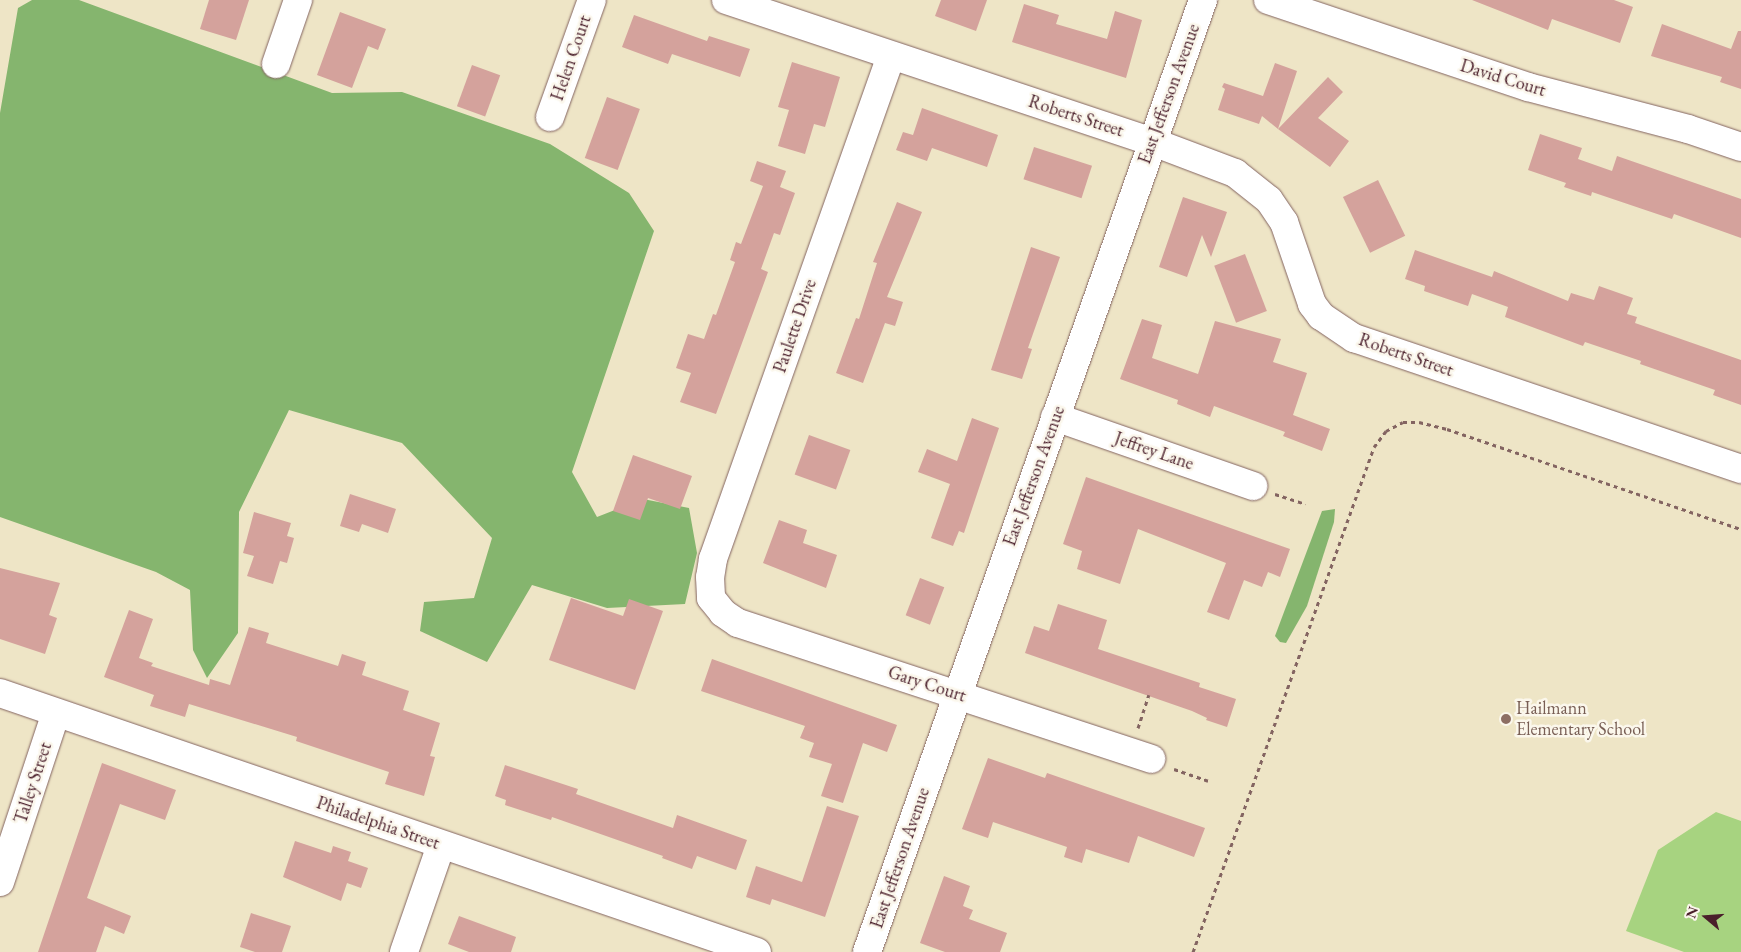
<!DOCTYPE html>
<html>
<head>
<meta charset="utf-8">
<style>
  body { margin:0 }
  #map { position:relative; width:1741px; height:952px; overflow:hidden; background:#eee5c6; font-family:"EB Garamond",serif }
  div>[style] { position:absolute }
  .green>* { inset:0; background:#a7d380 }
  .forest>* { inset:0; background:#85b56e }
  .building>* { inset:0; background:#d4a29c; transform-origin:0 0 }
  .path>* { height:3px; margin-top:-1.5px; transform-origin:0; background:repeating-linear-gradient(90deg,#836461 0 4px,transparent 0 8px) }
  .roads { filter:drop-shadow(0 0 1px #836461) drop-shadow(0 0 1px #836461) }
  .minor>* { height:28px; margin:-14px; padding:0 14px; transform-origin:14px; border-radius:14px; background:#fff }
  .dots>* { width:14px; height:14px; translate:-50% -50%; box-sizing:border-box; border:2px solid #fbf7ec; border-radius:50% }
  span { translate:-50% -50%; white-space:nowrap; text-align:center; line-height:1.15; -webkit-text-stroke:5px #fbf7ec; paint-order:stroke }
  .street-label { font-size:18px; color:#4a1f2b }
  .education-label { font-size:18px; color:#785e54 }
  .left { translate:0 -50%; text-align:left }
  .north { position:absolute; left:1681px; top:892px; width:50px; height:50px; -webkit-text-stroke:4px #fbf7ec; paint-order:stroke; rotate:288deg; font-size:14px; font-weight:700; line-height:20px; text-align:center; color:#4a1f2b }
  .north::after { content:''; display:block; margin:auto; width:18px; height:22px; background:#4a1f2b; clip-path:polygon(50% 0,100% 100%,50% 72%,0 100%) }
</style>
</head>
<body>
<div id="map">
  <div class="green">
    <i style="clip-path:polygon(1716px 812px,1741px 821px,1741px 952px,1684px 952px,1626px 931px,1658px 850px)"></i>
  </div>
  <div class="forest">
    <i style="clip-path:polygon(32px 0,79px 0,332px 93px,402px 92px,550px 144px,629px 193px,654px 231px,572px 472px,597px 517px,643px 499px,689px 508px,697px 553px,685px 604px,607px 608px,532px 585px,487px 662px,420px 631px,424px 602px,474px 598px,492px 538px,402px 443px,289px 410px,239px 512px,238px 633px,207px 678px,193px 650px,190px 590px,156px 572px,0 517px,0 113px,18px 8px)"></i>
    <i style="clip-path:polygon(1335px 509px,1334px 522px,1307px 606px,1286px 643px,1280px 642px,1275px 636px,1322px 511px)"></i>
  </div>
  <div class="building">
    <i style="clip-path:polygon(209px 0,249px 0,236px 40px,200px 29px)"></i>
    <i style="clip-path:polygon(941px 0,987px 0,976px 31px,935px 16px)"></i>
    <i style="clip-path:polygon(1472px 0,1614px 0,1633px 7px,1620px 43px,1552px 19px,1548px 30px)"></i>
    <i style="clip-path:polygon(1024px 4px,1059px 15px,1056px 24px,1107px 39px,1115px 11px,1142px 20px,1126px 78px,1012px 42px)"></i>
    <i style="clip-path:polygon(340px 12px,386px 29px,378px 50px,368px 46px,352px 88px,317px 75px)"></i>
    <i style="clip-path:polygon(634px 15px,707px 41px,709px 36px,750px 49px,740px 77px,672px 54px,668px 64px,622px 47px)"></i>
    <i style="clip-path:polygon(1662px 24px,1731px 49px,1738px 31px,1741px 31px,1741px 89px,1720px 82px,1722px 77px,1651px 56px)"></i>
    <i style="clip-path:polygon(792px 62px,840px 77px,825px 127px,814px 124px,805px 154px,778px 146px,789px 110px,778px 107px)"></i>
    <i style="clip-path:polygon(1275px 63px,1297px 71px,1278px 129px,1262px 116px,1259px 124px,1218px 110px,1225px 89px,1222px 87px,1224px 83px,1263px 96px)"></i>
    <i style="left:472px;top:65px;width:30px;height:44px;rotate:20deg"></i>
    <i style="clip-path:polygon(1328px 77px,1343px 92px,1318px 118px,1349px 141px,1330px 167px,1278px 129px)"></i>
    <i style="left:607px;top:97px;width:35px;height:65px;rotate:20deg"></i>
    <i style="clip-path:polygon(922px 108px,998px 135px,987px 167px,932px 148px,927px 161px,896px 150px,903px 132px,913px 135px)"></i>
    <i style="clip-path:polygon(1540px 134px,1582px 148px,1578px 159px,1612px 171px,1617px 156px,1741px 199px,1741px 238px,1674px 214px,1672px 219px,1592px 192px,1591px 196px,1564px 187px,1566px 183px,1528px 170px)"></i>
    <i style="left:1034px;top:147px;width:61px;height:34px;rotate:18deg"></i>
    <i style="clip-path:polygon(757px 161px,786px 171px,780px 187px,795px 193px,780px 235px,774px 233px,761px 269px,768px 272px,716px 414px,680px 402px,691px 373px,676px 368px,688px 334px,704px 339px,713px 314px,716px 315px,735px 262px,730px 260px,736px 242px,741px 244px,763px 186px,750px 181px)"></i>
    <i style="left:1378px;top:180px;width:62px;height:39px;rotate:64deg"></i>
    <i style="clip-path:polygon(1183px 197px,1227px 212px,1211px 257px,1202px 235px,1187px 277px,1159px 267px)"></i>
    <i style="clip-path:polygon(897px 202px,922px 212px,887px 297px,903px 302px,895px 326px,885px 323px,863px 383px,836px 373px,856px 318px,859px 319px,877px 263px,873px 262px)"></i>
    <i style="clip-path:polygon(1031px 247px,1060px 257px,1028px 348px,1032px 349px,1022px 379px,991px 370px)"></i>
    <i style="clip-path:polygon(1415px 250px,1492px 277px,1494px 271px,1568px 301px,1571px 293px,1594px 300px,1599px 286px,1633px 298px,1627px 314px,1637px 317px,1635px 323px,1741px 360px,1741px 405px,1713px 395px,1715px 390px,1640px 364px,1641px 361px,1585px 342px,1583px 346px,1505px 317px,1508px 307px,1472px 294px,1468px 306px,1424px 291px,1425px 286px,1405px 279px)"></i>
    <i style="left:1245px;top:254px;width:61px;height:33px;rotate:69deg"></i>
    <i style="clip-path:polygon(1142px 319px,1162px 325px,1152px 358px,1198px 374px,1215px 321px,1281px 339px,1273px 362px,1307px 373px,1293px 415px,1330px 429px,1322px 451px,1283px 436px,1285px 432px,1214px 406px,1210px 417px,1177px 404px,1178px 400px,1120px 379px)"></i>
    <i style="clip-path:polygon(972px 418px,999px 428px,964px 533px,959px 531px,953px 546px,931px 538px,950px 484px,918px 472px,927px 449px,957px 461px)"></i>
    <i style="left:809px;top:435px;width:44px;height:42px;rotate:20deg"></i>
    <i style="clip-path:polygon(633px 455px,692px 476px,680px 509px,648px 498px,640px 520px,613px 511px)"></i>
    <i style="clip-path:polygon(1086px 477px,1290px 549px,1280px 577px,1268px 572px,1262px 587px,1244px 580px,1229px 620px,1207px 612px,1226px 563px,1138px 529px,1120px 584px,1077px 569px,1082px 551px,1063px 544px)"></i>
    <i style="clip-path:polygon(350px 494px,396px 509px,388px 533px,362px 524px,359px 532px,340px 526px)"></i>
    <i style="clip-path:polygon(254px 512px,291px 523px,287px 536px,294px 538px,287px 563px,280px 561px,273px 584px,247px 576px,254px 556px,243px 553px)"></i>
    <i style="clip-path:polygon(779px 520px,807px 530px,803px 543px,837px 555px,826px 588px,763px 563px)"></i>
    <i style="clip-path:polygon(0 568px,60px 583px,49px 615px,57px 618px,45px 654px,0 639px)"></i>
    <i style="left:920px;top:578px;width:26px;height:40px;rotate:21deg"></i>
    <i style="clip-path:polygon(571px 598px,623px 616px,629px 599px,663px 611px,635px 690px,549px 660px)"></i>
    <i style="clip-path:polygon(1058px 604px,1107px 620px,1098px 649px,1200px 683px,1199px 687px,1236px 699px,1227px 727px,1206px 720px,1207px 718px,1192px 711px,1025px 653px,1034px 626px,1049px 631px)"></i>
    <i style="clip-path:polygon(129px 610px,153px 619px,139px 658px,153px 663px,151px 666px,209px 685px,210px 679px,230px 685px,249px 627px,269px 633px,266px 643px,338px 666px,342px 654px,366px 662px,362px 675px,409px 691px,403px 710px,440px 723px,430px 756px,435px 757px,424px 796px,385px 784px,389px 772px,296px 741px,297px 737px,189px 704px,185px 717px,150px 706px,154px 695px,104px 677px)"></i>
    <i style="clip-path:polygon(712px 659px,897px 725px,887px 752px,863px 743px,843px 803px,821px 796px,832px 764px,809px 757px,814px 743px,800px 738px,805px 726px,701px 691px)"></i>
    <i style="clip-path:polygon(988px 758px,1045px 778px,1047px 773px,1205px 828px,1194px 857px,1138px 836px,1129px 863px,1086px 849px,1082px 863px,1064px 857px,1067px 847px,993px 822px,988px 838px,962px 829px)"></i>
    <i style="clip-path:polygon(102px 763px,176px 790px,165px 820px,120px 804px,87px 898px,131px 916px,124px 934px,105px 926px,96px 952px,38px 952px)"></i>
    <i style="clip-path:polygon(505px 765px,578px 789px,576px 794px,673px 828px,677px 815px,747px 840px,736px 870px,697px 856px,692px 869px,662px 858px,663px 856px,552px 817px,551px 820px,505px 805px,506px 800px,495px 796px)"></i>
    <i style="clip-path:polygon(827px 806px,859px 816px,825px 917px,772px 899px,770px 905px,746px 897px,756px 866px,802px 882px)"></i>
    <i style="clip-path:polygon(295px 841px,331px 853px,333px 846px,351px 852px,348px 861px,368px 868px,361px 888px,347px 883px,341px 901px,283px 877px)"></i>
    <i style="clip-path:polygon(944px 876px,970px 886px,963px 906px,973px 910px,969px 919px,1007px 933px,1000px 952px,945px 952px,920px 943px)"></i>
    <i style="clip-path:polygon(251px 913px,291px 926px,282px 952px,255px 952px,240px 947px)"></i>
    <i style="clip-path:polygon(459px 916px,516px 937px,511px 952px,469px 952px,448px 944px)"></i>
  </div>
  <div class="path">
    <i style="left:1275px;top:494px;width:32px;rotate:18deg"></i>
    <i style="left:1138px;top:728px;width:35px;rotate:-72deg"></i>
    <i style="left:1174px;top:769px;width:36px;rotate:19deg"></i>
    <i style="left:1193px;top:952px;width:536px;rotate:-70.28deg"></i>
    <i style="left:1374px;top:447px;width:20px;rotate:-53deg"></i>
    <i style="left:1386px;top:431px;width:19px;rotate:-28deg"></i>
    <i style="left:1403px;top:422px;width:16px"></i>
    <i style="left:1419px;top:422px;width:29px;rotate:14deg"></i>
    <i style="left:1447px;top:429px;width:311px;rotate:18.8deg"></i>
  </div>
  <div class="roads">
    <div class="minor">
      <i style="left:726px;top:0;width:450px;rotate:18.4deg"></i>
      <i style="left:1153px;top:142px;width:88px;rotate:20.7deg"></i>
      <i style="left:1235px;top:173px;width:43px;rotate:38.5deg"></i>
      <i style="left:1269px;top:200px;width:27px;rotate:56deg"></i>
      <i style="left:1284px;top:222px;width:87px;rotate:71.1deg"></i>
      <i style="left:1312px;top:304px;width:15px;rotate:53deg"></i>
      <i style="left:1321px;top:316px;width:40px;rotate:34deg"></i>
      <i style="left:1354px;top:338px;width:409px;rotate:18.7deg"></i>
      <i style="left:1268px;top:0;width:274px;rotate:18.5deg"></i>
      <i style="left:1528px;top:87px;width:165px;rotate:14.7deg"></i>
      <i style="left:1688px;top:129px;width:56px;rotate:18.8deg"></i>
      <i style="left:891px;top:56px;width:534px;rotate:109.49deg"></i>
      <i style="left:713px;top:559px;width:18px;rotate:99deg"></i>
      <i style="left:710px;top:577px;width:21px;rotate:87deg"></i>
      <i style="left:711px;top:598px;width:19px;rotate:51deg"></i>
      <i style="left:723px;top:613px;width:18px;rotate:34deg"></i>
      <i style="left:738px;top:623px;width:435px;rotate:18.2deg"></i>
      <i style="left:276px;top:64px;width:68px;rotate:-71deg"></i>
      <i style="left:550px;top:117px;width:124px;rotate:-70.3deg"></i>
      <i style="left:1055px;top:417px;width:210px;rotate:19.2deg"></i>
      <i style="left:0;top:693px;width:800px;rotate:18.89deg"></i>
      <i style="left:0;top:882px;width:178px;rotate:-71.7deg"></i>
      <i style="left:404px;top:952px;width:113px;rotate:-70.9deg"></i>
      <i style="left:867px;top:952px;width:1010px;rotate:-70.56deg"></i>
    </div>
  </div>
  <div class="dots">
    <i style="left:1506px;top:719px;background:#8d6e63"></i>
  </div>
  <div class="street-label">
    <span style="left:571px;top:58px;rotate:-71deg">Helen Court</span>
    <span style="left:1503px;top:78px;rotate:17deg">David Court</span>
    <span style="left:1169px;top:94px;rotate:-70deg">East Jefferson Avenue</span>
    <span style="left:1076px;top:116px;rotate:18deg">Roberts Street</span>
    <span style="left:795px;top:326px;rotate:-71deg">Paulette Drive</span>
    <span style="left:1406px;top:355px;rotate:19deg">Roberts Street</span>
    <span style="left:1154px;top:451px;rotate:19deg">Jeffrey Lane</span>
    <span style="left:1034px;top:476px;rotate:-70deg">East Jefferson Avenue</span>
    <span style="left:927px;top:684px;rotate:18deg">Gary Court</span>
    <span style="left:33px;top:783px;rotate:-72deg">Talley Street</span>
    <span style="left:378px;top:823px;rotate:19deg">Philadelphia Street</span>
    <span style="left:900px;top:858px;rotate:-71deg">East Jefferson Avenue</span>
  </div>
  <div class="education-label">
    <span class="left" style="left:1516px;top:719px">Hailmann<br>Elementary School</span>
  </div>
  <div class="north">N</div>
</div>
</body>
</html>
